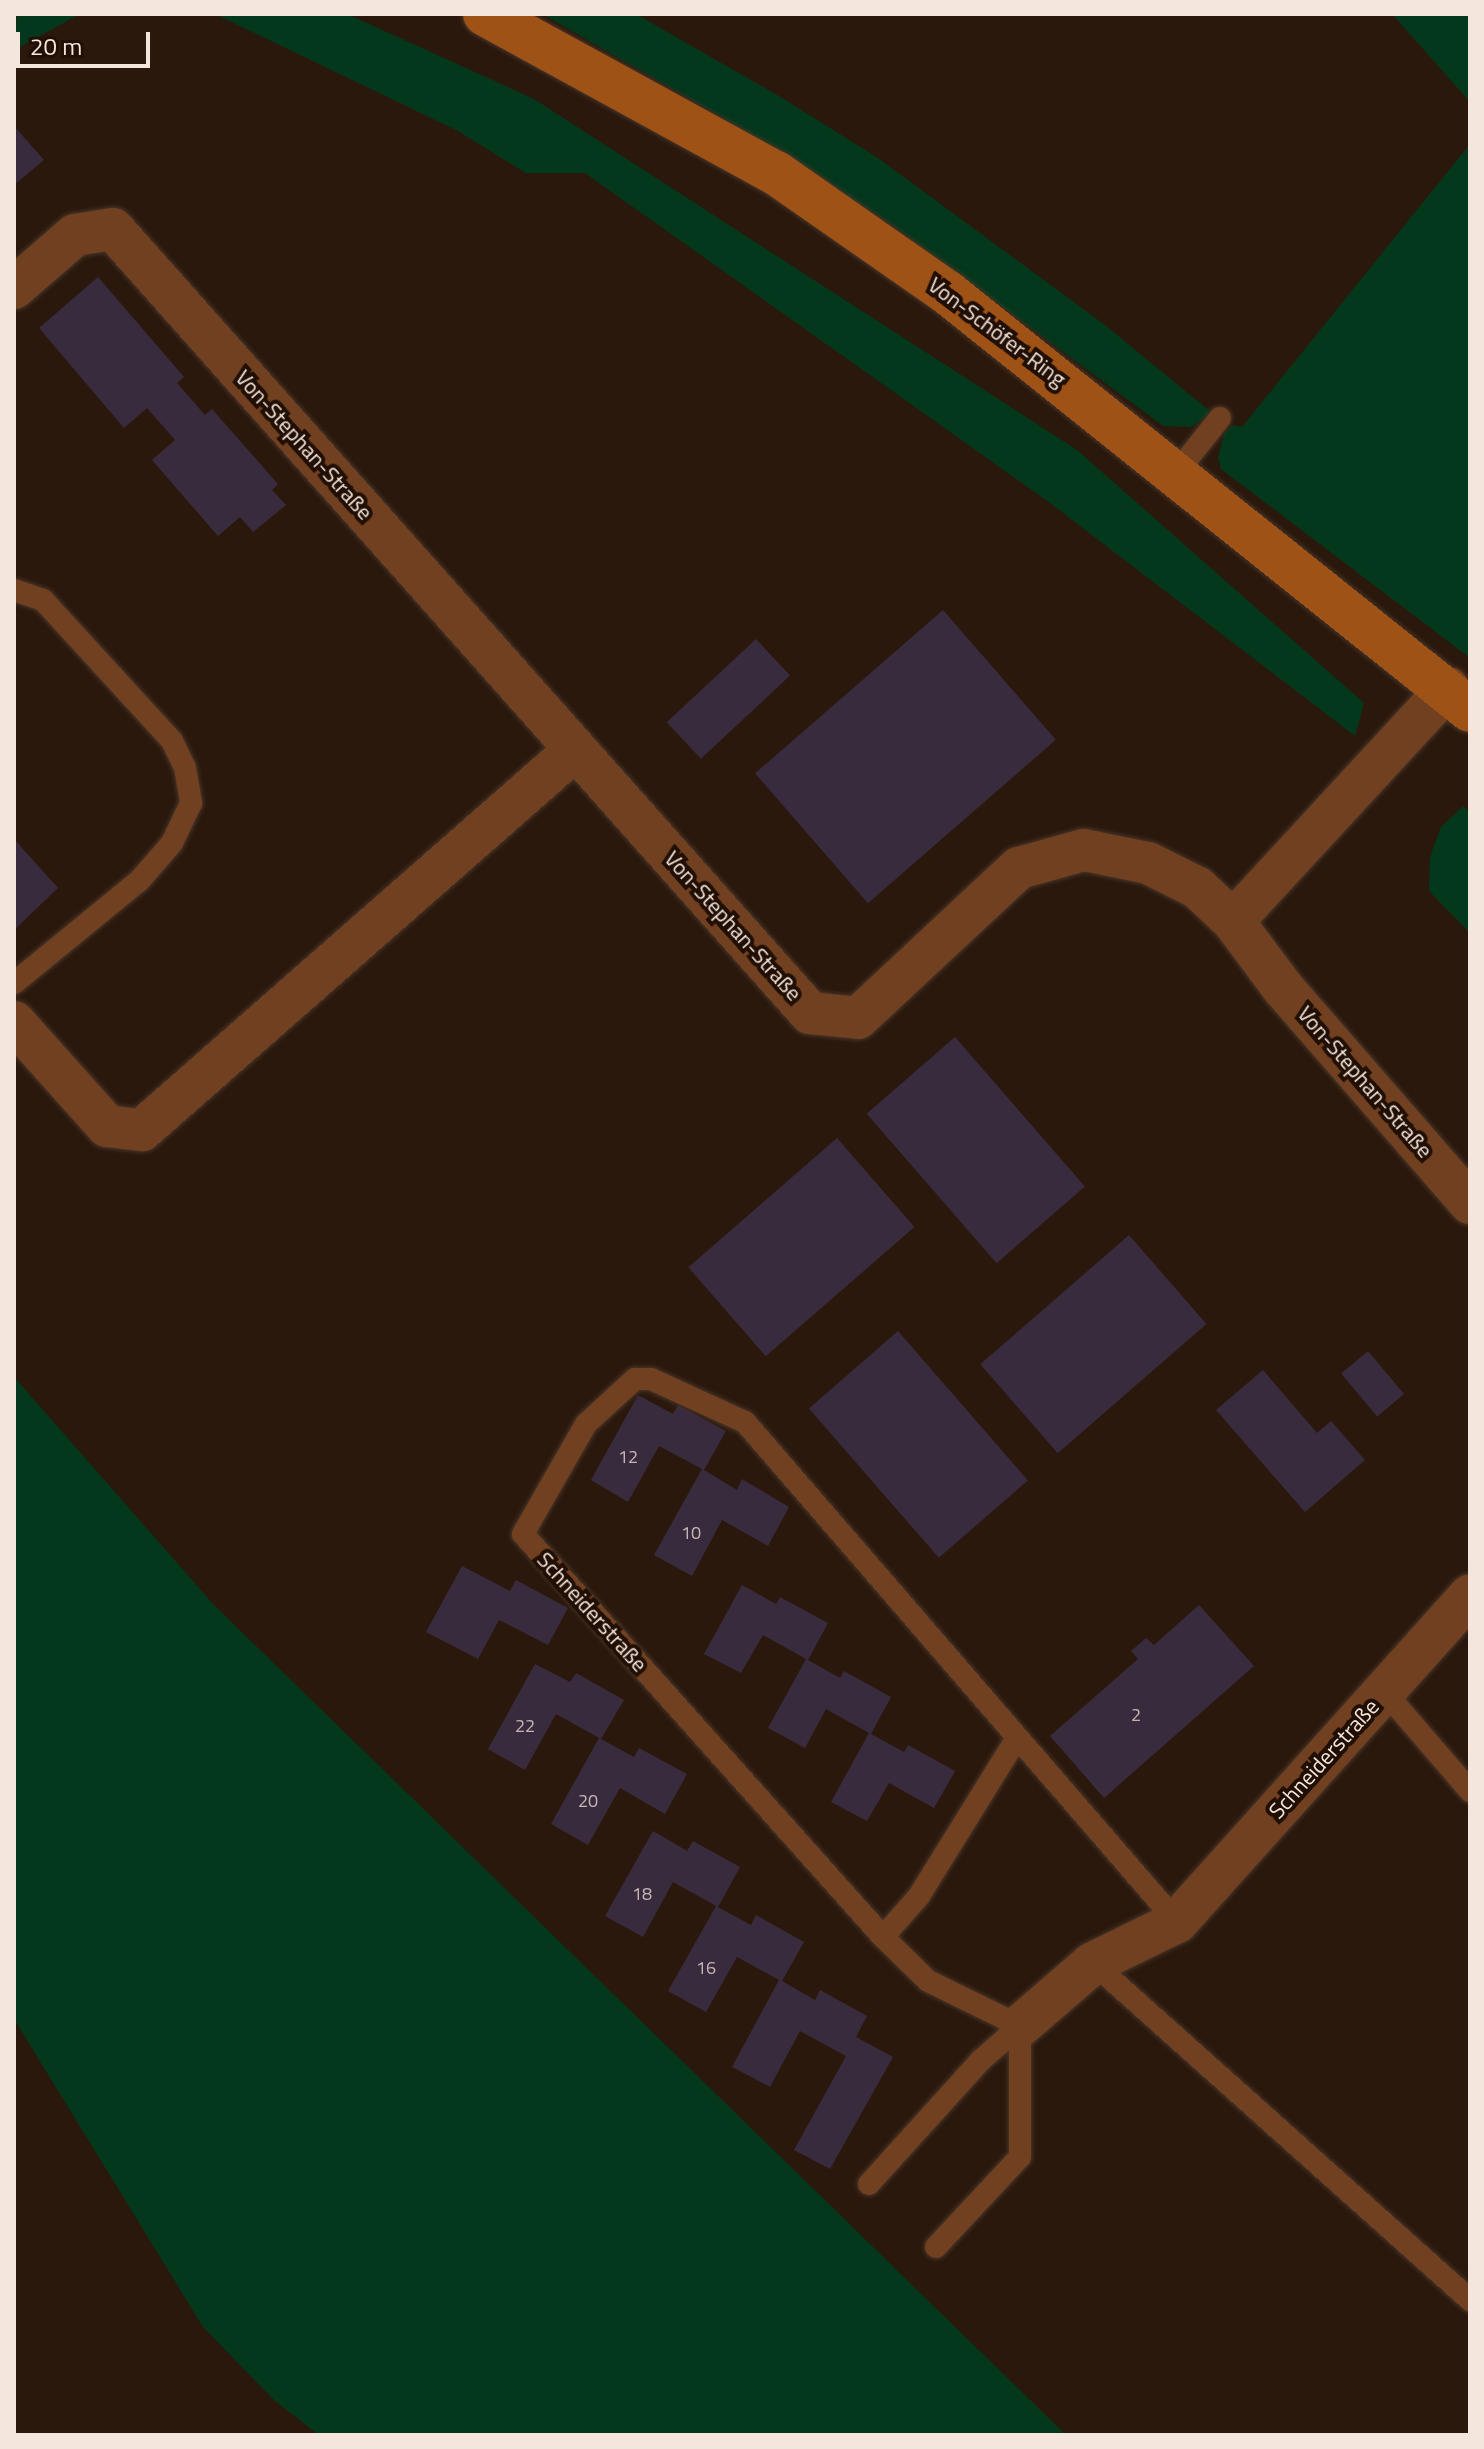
<!DOCTYPE html>
<html>
<head>
<meta charset="utf-8">
<style>
  body { margin:0 }
  #map { position:relative; width:1484px; height:2449px; overflow:hidden; background:#2b180c; font-family:"Titillium Web",sans-serif }
  div>[style] { position:absolute }
  .green>* { inset:0; background:#03381d }
  .building>* { inset:0; background:#392b3e; transform-origin:0 0 }
  .roads { filter:drop-shadow(0 0 2px #473529) drop-shadow(0 0 2px #473529) }
  .lane>* { height:22px; margin:-11px; padding:0 11px; transform-origin:11px; border-radius:11px; background:#714020 }
  .street>* { height:42px; margin:-21px; padding:0 21px; transform-origin:21px; border-radius:21px; background:#714020 }
  .secondary>* { height:44px; margin:-22px; padding:0 22px; transform-origin:22px; border-radius:22px; background:#9f5216 }
  span { translate:-50% -50%; white-space:nowrap; text-align:center; line-height:1.15; -webkit-text-stroke:8px #210f04; paint-order:stroke }
  .number-label { font-size:18px; color:#c5b6b5 }
  .number-label span { -webkit-text-stroke-width:0 }
  .street-label { font-size:22px; color:#f4e5dd }
  .frame { position:absolute; inset:0; border:16px solid #f4e5dd; pointer-events:none }
  .scale { position:absolute; left:16px; top:32px; width:134px; height:36px; box-sizing:border-box; border:4px solid #f4e5dd; border-top:0; padding-left:10px; font-size:24px; line-height:28px; white-space:nowrap; color:#f4e5dd; -webkit-text-stroke:6px #210f04; paint-order:stroke }
</style>
</head>
<body>
<div id="map">
  <div class="green">
    <i style="clip-path:polygon(17px 14px,80px 14px,14px 50px)"></i>
    <i style="clip-path:polygon(215px 14px,347px 14px,534px 99px,1077px 450px,1364px 703px,1355px 736px,1046px 500px,585px 173px,526px 173px,456px 130px)"></i>
    <i style="clip-path:polygon(542px 14px,636px 14px,779px 96px,878px 158px,1105px 325px,1212px 413px,1191px 427px,1163px 426px,889px 223px,718px 115px)"></i>
    <i style="clip-path:polygon(1392px 14px,1470px 14px,1470px 102px)"></i>
    <i style="clip-path:polygon(1470px 144px,1470px 658px,1221px 469px,1218px 457px,1224px 434px,1232px 425px,1242px 427px)"></i>
    <i style="clip-path:polygon(1463px 806px,1470px 812px,1470px 933px,1429px 891px,1430px 857px,1441px 827px)"></i>
    <i style="clip-path:polygon(14px 1377px,214px 1605px,1066px 2435px,319px 2435px,275px 2401px,203px 2327px,14px 2019px)"></i>
  </div>
  <div class="building">
    <i style="clip-path:polygon(14px 126px,44px 160px,14px 185px)"></i>
    <i style="clip-path:polygon(98px 277px,184px 377px,177px 383px,205px 415px,212px 409px,278px 484px,272px 490px,286px 505px,253px 532px,240px 517px,218px 536px,152px 460px,175px 440px,162px 425px,147px 408px,124px 428px,39px 328px)"></i>
    <i style="left:943px;top:610px;width:172px;height:249px;rotate:49deg"></i>
    <i style="left:756px;top:639px;width:50px;height:122px;rotate:47deg"></i>
    <i style="clip-path:polygon(14px 839px,58px 888px,14px 930px)"></i>
    <i style="left:955px;top:1037px;width:198px;height:117px;rotate:49deg"></i>
    <i style="left:837px;top:1138px;width:118px;height:197px;rotate:49deg"></i>
    <i style="left:1129px;top:1235px;width:118px;height:197px;rotate:49deg"></i>
    <i style="left:898px;top:1331px;width:198px;height:118px;rotate:49deg"></i>
    <i style="left:1368px;top:1351px;width:56px;height:35px;rotate:50deg"></i>
    <i style="clip-path:polygon(1263px 1370px,1317px 1433px,1331px 1421px,1365px 1460px,1305px 1512px,1216px 1410px)"></i>
    <i style="clip-path:polygon(638px 1395px,673px 1414px,678px 1405px,726px 1431px,704px 1470px,737px 1490px,742px 1479px,789px 1507px,768px 1546px,722px 1520px,692px 1576px,654px 1555px,702px 1469px,659px 1446px,628px 1502px,591px 1480px)"></i>
    <i style="clip-path:polygon(462px 1566px,510px 1591px,516px 1580px,568px 1608px,548px 1645px,499px 1620px,478px 1659px,426px 1632px)"></i>
    <i style="clip-path:polygon(742px 1585px,776px 1604px,780px 1597px,828px 1623px,808px 1660px,840px 1678px,844px 1671px,891px 1697px,871px 1734px,904px 1752px,908px 1745px,955px 1771px,934px 1808px,889px 1783px,867px 1821px,831px 1802px,869px 1733px,826px 1709px,805px 1748px,768px 1728px,806px 1659px,763px 1635px,741px 1673px,704px 1654px)"></i>
    <i style="clip-path:polygon(1199px 1605px,1254px 1666px,1104px 1798px,1050px 1736px,1138px 1659px,1131px 1651px,1146px 1638px,1154px 1645px)"></i>
    <i style="clip-path:polygon(535px 1664px,570px 1682px,576px 1673px,624px 1700px,601px 1739px,556px 1714px,525px 1770px,488px 1749px)"></i>
    <i style="clip-path:polygon(599px 1738px,634px 1757px,639px 1748px,687px 1774px,665px 1814px,620px 1788px,588px 1845px,551px 1824px)"></i>
    <i style="clip-path:polygon(653px 1831px,687px 1851px,693px 1841px,740px 1867px,718px 1907px,673px 1882px,643px 1937px,605px 1916px)"></i>
    <i style="clip-path:polygon(716px 1906px,751px 1925px,756px 1915px,804px 1942px,782px 1981px,815px 2000px,820px 1990px,867px 2016px,856px 2037px,893px 2057px,830px 2169px,794px 2150px,846px 2056px,800px 2031px,770px 2087px,732px 2067px,779px 1980px,737px 1957px,706px 2012px,668px 1991px)"></i>
  </div>
  <div class="roads">
    <div class="lane">
      <i style="left:1177px;top:472px;width:69px;rotate:-51.5deg"></i>
      <i style="left:14px;top:590px;width:31px;rotate:19deg"></i>
      <i style="left:43px;top:600px;width:191px;rotate:47.5deg"></i>
      <i style="left:172px;top:741px;width:30px;rotate:64deg"></i>
      <i style="left:185px;top:768px;width:36px;rotate:80deg"></i>
      <i style="left:191px;top:803px;width:44px;rotate:115.4deg"></i>
      <i style="left:172px;top:843px;width:49px;rotate:130.9deg"></i>
      <i style="left:140px;top:880px;width:163px;rotate:140.7deg"></i>
      <i style="left:1384px;top:1691px;width:132px;rotate:49.3deg"></i>
      <i style="left:883px;top:1937px;width:55px;rotate:-48.7deg"></i>
      <i style="left:919px;top:1896px;width:186px;rotate:-58.2deg"></i>
      <i style="left:1093px;top:1963px;width:506px;rotate:41.79deg"></i>
      <i style="left:1020px;top:2026px;width:102px;rotate:-153.9deg"></i>
      <i style="left:928px;top:1981px;width:63px;rotate:-135.6deg"></i>
      <i style="left:883px;top:1937px;width:540px;rotate:-131.77deg"></i>
      <i style="left:523px;top:1534px;width:127px;rotate:-60.2deg"></i>
      <i style="left:586px;top:1424px;width:67px;rotate:-42.6deg"></i>
      <i style="left:635px;top:1379px;width:16px"></i>
      <i style="left:651px;top:1379px;width:103px;rotate:24.6deg"></i>
      <i style="left:745px;top:1422px;width:661px;rotate:49.17deg"></i>
      <i style="left:869px;top:2184px;width:166px;rotate:-47.9deg"></i>
      <i style="left:980px;top:2061px;width:53px;rotate:-41.2deg"></i>
      <i style="left:936px;top:2247px;width:123px;rotate:-47deg"></i>
      <i style="left:1020px;top:2157px;width:131px;rotate:-90deg"></i>
    </div>
    <div class="street">
      <i style="left:14px;top:288px;width:81px;rotate:-41deg"></i>
      <i style="left:75px;top:235px;width:38px;rotate:-9deg"></i>
      <i style="left:113px;top:229px;width:1049px;rotate:48.36deg"></i>
      <i style="left:810px;top:1013px;width:48px;rotate:5.9deg"></i>
      <i style="left:858px;top:1018px;width:220px;rotate:-43deg"></i>
      <i style="left:1019px;top:868px;width:67px;rotate:-15.5deg"></i>
      <i style="left:1084px;top:850px;width:65px;rotate:11.5deg"></i>
      <i style="left:1148px;top:863px;width:56px;rotate:26.6deg"></i>
      <i style="left:1198px;top:888px;width:48px;rotate:43.3deg"></i>
      <i style="left:1448px;top:688px;width:317px;rotate:132.7deg"></i>
      <i style="left:1233px;top:921px;width:84px;rotate:53.3deg"></i>
      <i style="left:1283px;top:988px;width:285px;rotate:49deg"></i>
      <i style="left:14px;top:1022px;width:140px;rotate:48.2deg"></i>
      <i style="left:107px;top:1126px;width:35px;rotate:7deg"></i>
      <i style="left:142px;top:1130px;width:576px;rotate:-41.27deg"></i>
      <i style="left:1020px;top:2026px;width:96px;rotate:-40.8deg"></i>
      <i style="left:1093px;top:1963px;width:93px;rotate:-26deg"></i>
      <i style="left:1177px;top:1922px;width:439px;rotate:-48.1deg"></i>
    </div>
    <div class="secondary">
      <i style="left:485px;top:14px;width:332px;rotate:28.7deg"></i>
      <i style="left:776px;top:173px;width:210px;rotate:34.9deg"></i>
      <i style="left:948px;top:293px;width:668px;rotate:38.62deg"></i>
    </div>
  </div>
  <div class="number-label">
    <span style="left:628px;top:1457px">12</span>
    <span style="left:691px;top:1533px">10</span>
    <span style="left:1136px;top:1715px">2</span>
    <span style="left:525px;top:1726px">22</span>
    <span style="left:588px;top:1801px">20</span>
    <span style="left:642px;top:1894px">18</span>
    <span style="left:706px;top:1968px">16</span>
  </div>
  <div class="street-label">
    <span style="left:997px;top:332px;rotate:37deg">Von-Schöfer-Ring</span>
    <span style="left:304px;top:445px;rotate:48deg">Von-Stephan-Straße</span>
    <span style="left:733px;top:926px;rotate:48deg">Von-Stephan-Straße</span>
    <span style="left:1365px;top:1082px;rotate:49deg">Von-Stephan-Straße</span>
    <span style="left:592px;top:1612px;rotate:48deg">Schneiderstraße</span>
    <span style="left:1324px;top:1759px;rotate:-48deg">Schneiderstraße</span>
  </div>
  <div class="frame"></div>
  <div class="scale">20 m</div>
</div>
</body>
</html>
